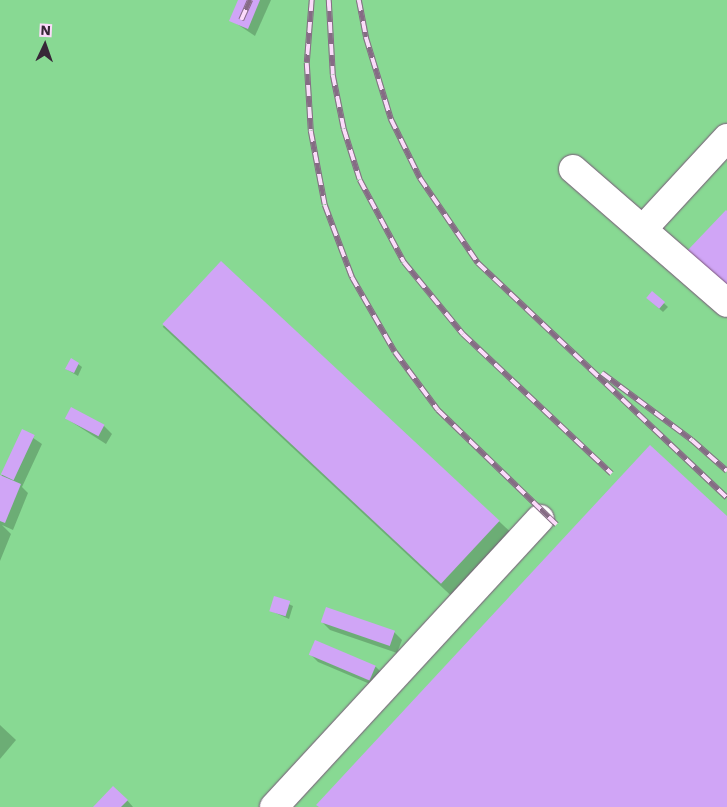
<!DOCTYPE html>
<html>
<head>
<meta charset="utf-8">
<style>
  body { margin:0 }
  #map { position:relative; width:727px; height:807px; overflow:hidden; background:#f4c9f2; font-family:"Work Sans",sans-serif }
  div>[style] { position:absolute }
  .green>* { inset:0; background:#88d993; transform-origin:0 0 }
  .shadow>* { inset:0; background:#0003; transform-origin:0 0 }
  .building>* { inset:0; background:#d0a5f6; transform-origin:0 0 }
  .roads { filter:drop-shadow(0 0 1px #795478) drop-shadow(0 0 1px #795478) }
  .minor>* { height:28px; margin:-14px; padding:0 14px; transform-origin:14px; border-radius:14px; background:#fff }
  .rail>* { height:5.5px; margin-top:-2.75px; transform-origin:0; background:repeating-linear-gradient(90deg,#fcdafb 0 11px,#866b85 0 22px); box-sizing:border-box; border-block:1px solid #866b85 }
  span { translate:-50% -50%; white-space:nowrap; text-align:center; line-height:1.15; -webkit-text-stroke:5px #fcdafb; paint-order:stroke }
  .north { position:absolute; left:20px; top:20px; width:50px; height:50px; -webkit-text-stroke:4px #fcdafb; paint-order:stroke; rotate:3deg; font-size:14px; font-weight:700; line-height:20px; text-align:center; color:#372737 }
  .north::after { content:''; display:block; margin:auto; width:18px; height:22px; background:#372737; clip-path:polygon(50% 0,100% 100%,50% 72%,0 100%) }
</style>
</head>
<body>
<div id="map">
  <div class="green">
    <i style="left:0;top:0;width:727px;height:807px"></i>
  </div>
  <div class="shadow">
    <i style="clip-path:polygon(240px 0,271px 0,255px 36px,231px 20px)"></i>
    <i style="left:222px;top:263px;width:400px;height:87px;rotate:43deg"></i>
    <i style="clip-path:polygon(653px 293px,668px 307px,663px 312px,647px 298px)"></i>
    <i style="clip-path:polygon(78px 364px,82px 367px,78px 376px,66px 369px)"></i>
    <i style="clip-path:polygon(67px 419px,104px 426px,112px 434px,106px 444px)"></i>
    <i style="clip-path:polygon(23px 431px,42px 444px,22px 487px,28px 493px,13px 530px,2px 525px,11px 534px,0 561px,0 479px)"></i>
    <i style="clip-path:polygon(275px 598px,293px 606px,289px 619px,271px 611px)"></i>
    <i style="clip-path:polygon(322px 622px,394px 632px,402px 640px,397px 653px,330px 630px)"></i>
    <i style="clip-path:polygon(315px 642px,376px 667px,384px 675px,377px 687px,318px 662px,310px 654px)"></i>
    <i style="clip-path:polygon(0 725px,16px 740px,0 759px)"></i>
    <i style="clip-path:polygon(127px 800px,133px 807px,95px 807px)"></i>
  </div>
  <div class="building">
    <i style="clip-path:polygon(238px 0,260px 0,248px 29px,229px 21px)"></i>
    <i style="clip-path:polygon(726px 210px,727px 211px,727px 288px,687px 251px)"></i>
    <i style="left:221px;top:261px;width:381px;height:86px;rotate:43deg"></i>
    <i style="left:652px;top:291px;width:17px;height:9px;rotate:40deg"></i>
    <i style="clip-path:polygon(71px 358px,79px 363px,74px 373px,65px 369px)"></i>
    <i style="left:71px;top:407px;width:38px;height:13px;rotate:28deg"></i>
    <i style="left:22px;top:429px;width:14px;height:50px;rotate:25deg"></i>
    <i style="clip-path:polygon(650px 445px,727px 516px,727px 807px,319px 807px,316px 805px)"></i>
    <i style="clip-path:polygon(0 475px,21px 484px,5px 523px,0 521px)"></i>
    <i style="left:274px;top:596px;width:17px;height:16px;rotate:17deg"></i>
    <i style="left:326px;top:607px;width:73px;height:16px;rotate:19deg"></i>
    <i style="left:315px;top:640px;width:66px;height:16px;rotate:23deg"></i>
    <i style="clip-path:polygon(113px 786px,128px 800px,121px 807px,93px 807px)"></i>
  </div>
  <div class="roads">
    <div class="minor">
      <i style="left:573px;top:169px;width:204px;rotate:41deg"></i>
      <i style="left:643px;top:229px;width:124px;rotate:-47.3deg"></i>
      <i style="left:274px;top:807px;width:392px;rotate:-47.3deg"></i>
    </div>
  </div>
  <div class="rail">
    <i style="left:312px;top:0;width:63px;rotate:94.5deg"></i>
    <i style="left:307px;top:63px;width:68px;rotate:86.6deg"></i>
    <i style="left:311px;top:131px;width:75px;rotate:79.3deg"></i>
    <i style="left:325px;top:205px;width:77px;rotate:69.4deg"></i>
    <i style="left:352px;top:277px;width:86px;rotate:60.2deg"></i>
    <i style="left:395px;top:352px;width:72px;rotate:53.4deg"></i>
    <i style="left:438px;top:410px;width:165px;rotate:44deg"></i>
    <i style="left:329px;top:0;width:75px;rotate:86.9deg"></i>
    <i style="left:333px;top:75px;width:55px;rotate:78.5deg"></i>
    <i style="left:344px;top:129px;width:53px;rotate:72.6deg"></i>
    <i style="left:360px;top:180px;width:93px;rotate:61.8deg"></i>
    <i style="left:404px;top:262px;width:93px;rotate:50.7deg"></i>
    <i style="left:463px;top:334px;width:204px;rotate:43.2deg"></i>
    <i style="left:359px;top:0;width:38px;rotate:79deg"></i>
    <i style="left:366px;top:37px;width:86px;rotate:73deg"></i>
    <i style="left:391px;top:119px;width:66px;rotate:63.8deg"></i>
    <i style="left:420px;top:178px;width:103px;rotate:55.7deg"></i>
    <i style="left:478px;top:263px;width:342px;rotate:43.3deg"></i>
    <i style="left:241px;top:20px;width:22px;rotate:-66deg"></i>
    <i style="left:602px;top:373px;width:112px;rotate:36.7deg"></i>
    <i style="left:692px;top:440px;width:47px;rotate:41.5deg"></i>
  </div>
  <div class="north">N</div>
</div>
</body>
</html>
